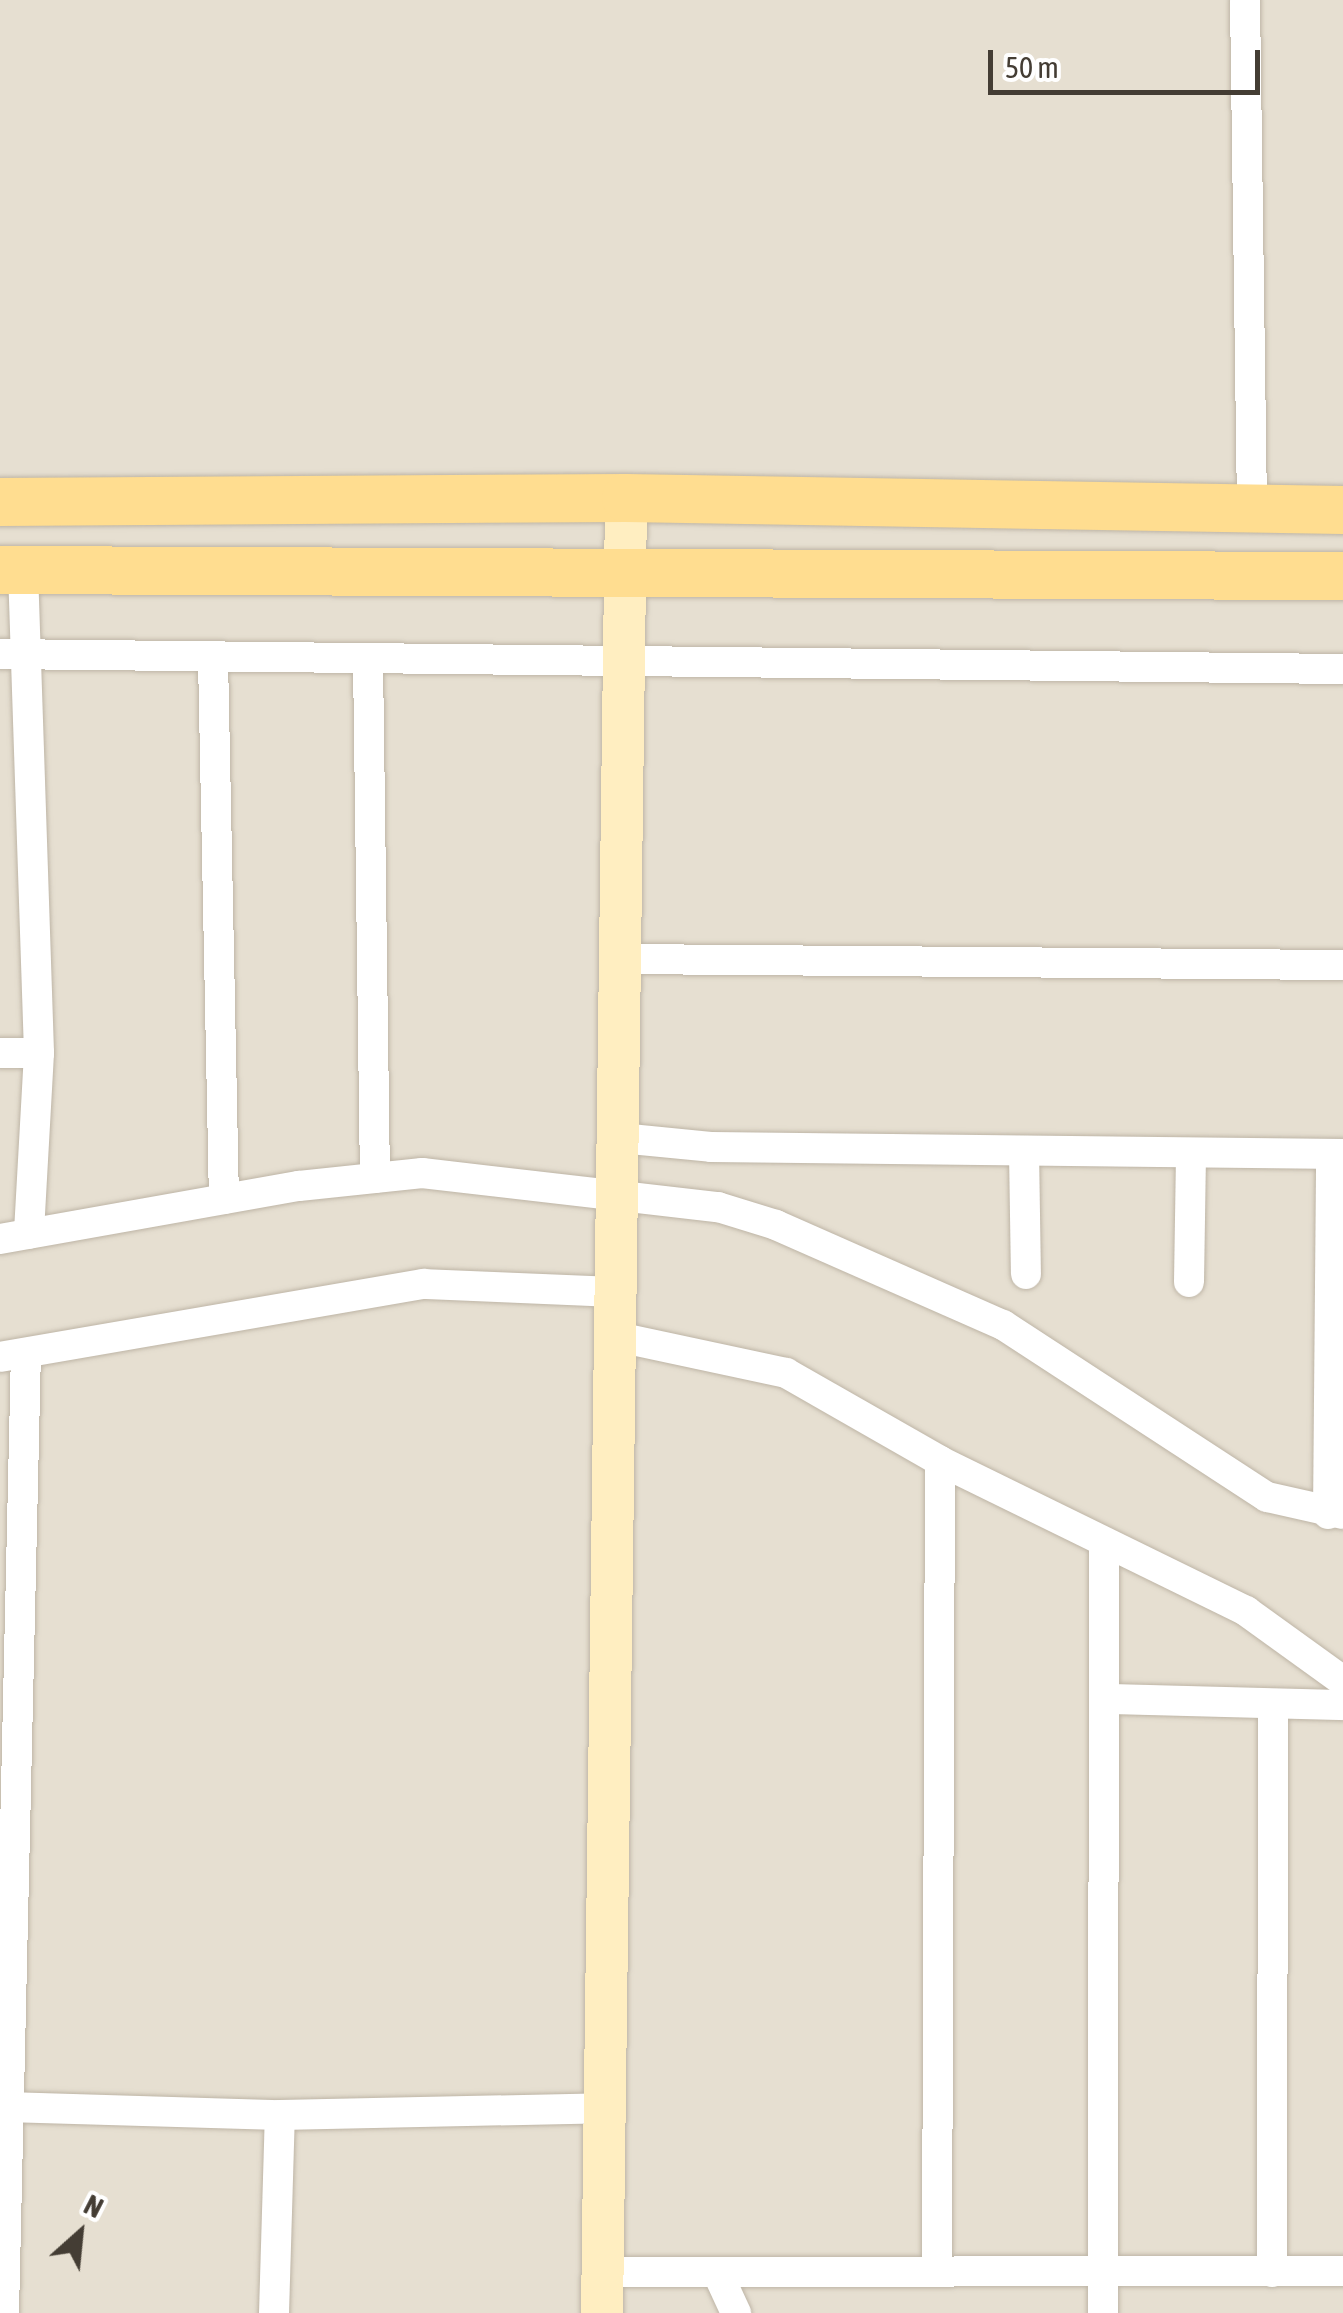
<!DOCTYPE html>
<html>
<head>
<meta charset="utf-8">
<style>
  body { margin:0 }
  #map { position:relative; width:1343px; height:2313px; overflow:hidden; background:#f2ede4; font-family:"Asap Condensed",sans-serif }
  div>[style] { position:absolute }
  .residential>* { inset:0; background:#e6dfd1; transform-origin:0 0 }
  .roads { filter:drop-shadow(0 0 2px #beb5a6) drop-shadow(0 0 2px #beb5a6) }
  .street>* { height:30px; margin:-15px; padding:0 15px; transform-origin:15px; border-radius:15px; background:#fff }
  .secondary>* { height:42px; margin:-21px; padding:0 21px; transform-origin:21px; border-radius:21px; background:#ffeec1 }
  .primary>* { height:48px; margin:-24px; padding:0 24px; transform-origin:24px; border-radius:24px; background:#ffdd90 }
  span { translate:-50% -50%; white-space:nowrap; text-align:center; line-height:1.15; -webkit-text-stroke:10px #fff; paint-order:stroke }
  .north { position:absolute; left:30px; top:2183px; width:100px; height:100px; -webkit-text-stroke:8px #fff; paint-order:stroke; rotate:27deg; font-size:28px; font-weight:700; line-height:40px; text-align:center; color:#443d34 }
  .north::after { content:''; display:block; margin:auto; width:35px; height:45px; background:#443d34; clip-path:polygon(50% 0,100% 100%,50% 72%,0 100%) }
  .scale { position:absolute; left:988px; top:50px; width:272px; height:45px; box-sizing:border-box; border:5px solid #443d34; border-top:0; padding-left:12px; font-size:30px; line-height:35px; white-space:nowrap; color:#443d34; -webkit-text-stroke:8px #fff; paint-order:stroke }
</style>
</head>
<body>
<div id="map">
  <div class="residential">
    <i style="left:0;top:0;width:1343px;height:2313px"></i>
  </div>
  <div class="roads">
    <div class="street">
      <i style="left:1245px;top:0;width:509px;rotate:89.21deg"></i>
      <i style="left:23px;top:570px;width:483px;rotate:88.1deg"></i>
      <i style="left:39px;top:1053px;width:181px;rotate:93.2deg"></i>
      <i style="left:0;top:654px;width:1343px;rotate:0.64deg"></i>
      <i style="left:213px;top:658px;width:541px;rotate:88.84deg"></i>
      <i style="left:368px;top:660px;width:518px;rotate:89.23deg"></i>
      <i style="left:622px;top:959px;width:721px;rotate:0.48deg"></i>
      <i style="left:0;top:1053px;width:39px"></i>
      <i style="left:620px;top:1138px;width:91px;rotate:5.6deg"></i>
      <i style="left:711px;top:1147px;width:632px;rotate:0.63deg"></i>
      <i style="left:1024px;top:1151px;width:123px;rotate:89.1deg"></i>
      <i style="left:0;top:1239px;width:304px;rotate:-10.1deg"></i>
      <i style="left:299px;top:1186px;width:124px;rotate:-6deg"></i>
      <i style="left:422px;top:1173px;width:298px;rotate:6.6deg"></i>
      <i style="left:718px;top:1207px;width:61px;rotate:17.2deg"></i>
      <i style="left:776px;top:1225px;width:248px;rotate:23.8deg"></i>
      <i style="left:1003px;top:1325px;width:315px;rotate:33.1deg"></i>
      <i style="left:1267px;top:1497px;width:78px;rotate:12.6deg"></i>
      <i style="left:1189px;top:1282px;width:129px;rotate:-89.1deg"></i>
      <i style="left:618px;top:1337px;width:172px;rotate:12.1deg"></i>
      <i style="left:786px;top:1373px;width:177px;rotate:29.7deg"></i>
      <i style="left:940px;top:1461px;width:341px;rotate:26.1deg"></i>
      <i style="left:1246px;top:1611px;width:120px;rotate:35.8deg"></i>
      <i style="left:0;top:1357px;width:430px;rotate:-9.8deg"></i>
      <i style="left:424px;top:1284px;width:194px;rotate:2.4deg"></i>
      <i style="left:1328px;top:1514px;width:360px;rotate:-89.5deg"></i>
      <i style="left:1107px;top:1699px;width:236px;rotate:1.5deg"></i>
      <i style="left:6px;top:2107px;width:274px;rotate:1.7deg"></i>
      <i style="left:280px;top:2115px;width:325px;rotate:-1.2deg"></i>
      <i style="left:937px;top:2270px;width:809px;rotate:-89.79deg"></i>
      <i style="left:602px;top:2272px;width:741px;rotate:-0.08deg"></i>
      <i style="left:1272px;top:2272px;width:567px;rotate:-89.9deg"></i>
      <i style="left:718px;top:2274px;width:43px;rotate:65.2deg"></i>
      <i style="left:4px;top:2313px;width:960px;rotate:-88.69deg"></i>
      <i style="left:274px;top:2313px;width:198px;rotate:-88.3deg"></i>
      <i style="left:1103px;top:2313px;width:769px;rotate:-89.93deg"></i>
    </div>
    <div class="secondary">
      <i style="left:602px;top:2313px;width:1815px;rotate:-89.24deg"></i>
    </div>
    <div class="primary">
      <i style="left:0;top:502px;width:626px;rotate:-0.37deg"></i>
      <i style="left:626px;top:498px;width:717px;rotate:0.96deg"></i>
      <i style="left:0;top:570px;width:1343px;rotate:0.26deg"></i>
    </div>
  </div>
  <div class="north">N</div>
  <div class="scale">50 m</div>
</div>
</body>
</html>
